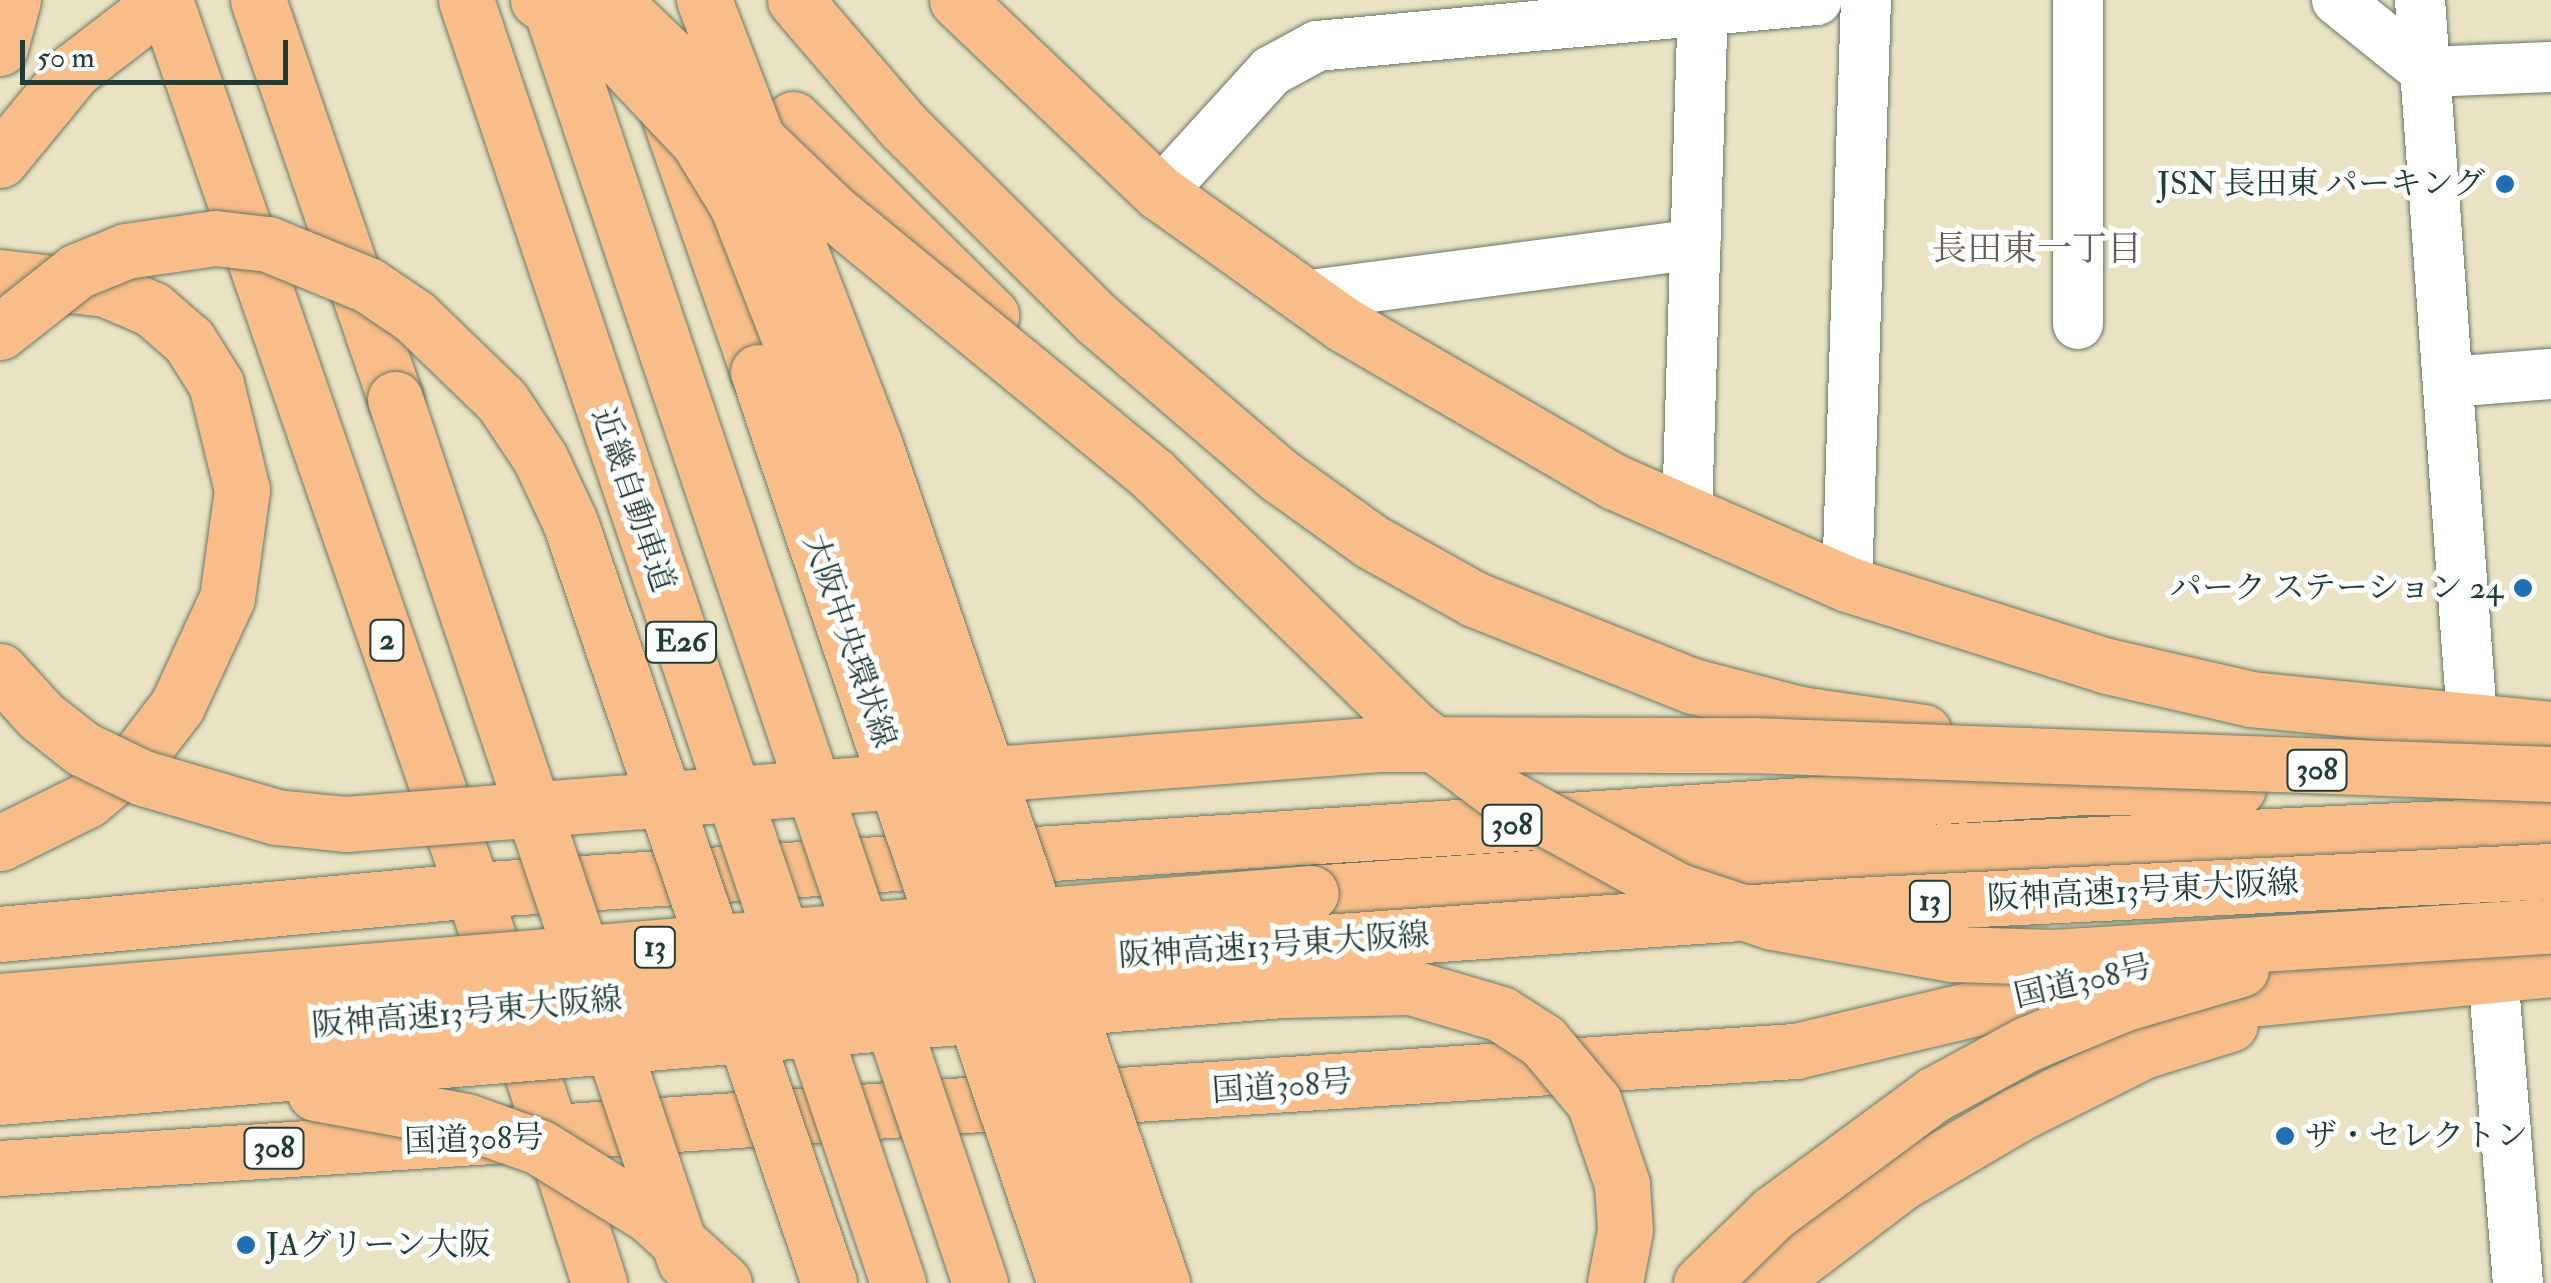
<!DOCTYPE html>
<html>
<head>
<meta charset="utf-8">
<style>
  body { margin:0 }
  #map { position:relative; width:2551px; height:1283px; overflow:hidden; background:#e9e3c3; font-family:"IM FELL Double Pica","Noto Serif JP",serif }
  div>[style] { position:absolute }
  .roads { filter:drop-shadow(0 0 2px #676) drop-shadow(0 0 2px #676) }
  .minor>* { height:50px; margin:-25px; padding:0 25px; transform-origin:25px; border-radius:25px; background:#fff }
  .major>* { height:55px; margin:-27.5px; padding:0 27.5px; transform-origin:27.5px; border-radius:27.5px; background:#f8bd88 }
  .highway>* { height:55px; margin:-27.5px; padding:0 27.5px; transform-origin:27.5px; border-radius:27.5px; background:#f8bd88 }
  .bridges { filter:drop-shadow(0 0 2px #676) drop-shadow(0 0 2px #676) }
  .major-bridge>* { height:55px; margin:-27.5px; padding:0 27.5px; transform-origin:27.5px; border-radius:27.5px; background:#f8bd88 }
  .highway-bridge>* { height:55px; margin:-27.5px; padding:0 27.5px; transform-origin:27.5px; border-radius:27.5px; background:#f8bd88 }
  .dots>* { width:28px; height:28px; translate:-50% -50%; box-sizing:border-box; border:5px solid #fff; border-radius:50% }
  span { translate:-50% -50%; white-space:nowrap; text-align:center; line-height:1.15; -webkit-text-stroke:10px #fff; paint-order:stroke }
  .shield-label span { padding:2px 8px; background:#fff; border:2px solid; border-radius:8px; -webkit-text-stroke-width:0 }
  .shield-label { font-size:30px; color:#1f3d34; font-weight:700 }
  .poi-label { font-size:32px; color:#1f3d34 }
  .right { translate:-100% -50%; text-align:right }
  .left { translate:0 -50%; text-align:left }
  .street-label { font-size:32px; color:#1f3d34 }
  .neighbourhood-label { font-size:35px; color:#685d57 }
  .scale { position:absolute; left:20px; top:40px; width:268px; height:45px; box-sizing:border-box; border:5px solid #1f3d34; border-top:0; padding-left:12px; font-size:30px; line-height:35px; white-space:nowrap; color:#1f3d34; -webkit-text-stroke:8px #fff; paint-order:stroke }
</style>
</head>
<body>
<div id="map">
  <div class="roads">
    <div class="minor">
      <i style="left:2078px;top:0;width:324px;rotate:90deg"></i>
      <i style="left:2337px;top:0;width:115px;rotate:38.7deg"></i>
      <i style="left:2427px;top:72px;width:124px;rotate:-2.3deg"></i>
      <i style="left:2420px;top:0;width:761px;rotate:85.86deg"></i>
      <i style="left:1160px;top:193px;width:165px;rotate:-47.7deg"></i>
      <i style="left:1271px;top:71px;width:52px;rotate:-28.5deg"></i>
      <i style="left:1317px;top:46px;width:502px;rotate:-5.26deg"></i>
      <i style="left:1303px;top:296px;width:396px;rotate:-7.5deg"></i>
      <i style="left:2449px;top:382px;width:102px;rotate:-4.5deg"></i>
      <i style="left:1687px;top:513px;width:513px;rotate:-88.21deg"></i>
      <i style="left:1847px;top:584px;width:584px;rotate:-88.14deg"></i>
      <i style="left:2493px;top:973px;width:311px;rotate:85.4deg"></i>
    </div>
    <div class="major">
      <i style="left:165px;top:0;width:942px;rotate:70.91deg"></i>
      <i style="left:473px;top:890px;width:413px;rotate:72.2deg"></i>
      <i style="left:258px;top:0;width:422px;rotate:71deg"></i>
      <i style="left:957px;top:0;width:280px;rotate:43.6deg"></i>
      <i style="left:1160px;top:193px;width:225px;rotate:35.6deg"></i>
      <i style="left:1343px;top:324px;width:315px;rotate:30.2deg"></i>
      <i style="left:1615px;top:482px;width:253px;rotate:23.7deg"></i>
      <i style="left:1847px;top:584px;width:273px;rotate:17.5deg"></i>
      <i style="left:2107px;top:666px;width:148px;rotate:12.9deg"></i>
      <i style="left:2251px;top:699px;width:301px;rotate:5.7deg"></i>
      <i style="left:669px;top:116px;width:271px;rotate:70.8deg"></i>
    </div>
    <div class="highway">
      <i style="left:795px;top:0;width:167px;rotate:49.4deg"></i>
      <i style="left:904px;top:127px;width:275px;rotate:44.9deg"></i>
      <i style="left:1099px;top:321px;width:238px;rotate:40.6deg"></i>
      <i style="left:1280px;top:476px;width:113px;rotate:35.7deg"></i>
      <i style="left:1372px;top:542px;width:117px;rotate:29.2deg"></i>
      <i style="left:1474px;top:599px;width:236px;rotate:21.7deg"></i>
      <i style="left:1693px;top:686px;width:111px;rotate:14.7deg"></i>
      <i style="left:1800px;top:714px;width:125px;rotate:8.3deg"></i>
      <i style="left:0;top:48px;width:50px;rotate:-74.8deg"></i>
      <i style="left:793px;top:119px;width:279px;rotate:44.7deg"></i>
      <i style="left:0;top:160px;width:117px;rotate:-50.6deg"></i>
      <i style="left:74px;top:70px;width:115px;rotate:-37.6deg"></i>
      <i style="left:0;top:277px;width:106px;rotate:6.5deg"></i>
      <i style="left:105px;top:289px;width:51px;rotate:23.1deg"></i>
      <i style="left:152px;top:309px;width:49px;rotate:40.9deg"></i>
      <i style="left:189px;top:341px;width:51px;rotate:57.9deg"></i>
      <i style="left:216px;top:384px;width:109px;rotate:76.2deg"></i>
      <i style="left:242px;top:490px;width:109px;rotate:97.9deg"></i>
      <i style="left:227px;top:598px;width:119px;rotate:114.8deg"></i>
      <i style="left:177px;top:706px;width:64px;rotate:127.4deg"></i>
      <i style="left:138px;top:757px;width:67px;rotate:139.9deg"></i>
      <i style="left:87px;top:800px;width:97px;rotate:153.7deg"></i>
      <i style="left:1311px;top:893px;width:531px;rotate:-3.99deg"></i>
      <i style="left:1841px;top:856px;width:711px;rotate:-2.66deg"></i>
      <i style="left:0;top:934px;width:475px;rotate:-5.3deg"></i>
      <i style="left:473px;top:890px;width:1613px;rotate:-3.66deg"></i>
      <i style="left:2083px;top:787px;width:155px;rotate:0.4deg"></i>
      <i style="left:2161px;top:1008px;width:392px;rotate:-5.7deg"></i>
      <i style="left:0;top:1168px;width:1800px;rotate:-3.73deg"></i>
      <i style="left:1796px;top:1051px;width:367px;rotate:-13.4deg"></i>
      <i style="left:1769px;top:1283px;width:167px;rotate:-37.2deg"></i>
      <i style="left:1902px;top:1182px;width:132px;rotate:-30.4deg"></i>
      <i style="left:2016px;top:1115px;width:142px;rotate:-26.7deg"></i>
      <i style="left:2143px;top:1051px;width:91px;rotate:-17.2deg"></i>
    </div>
  </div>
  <div class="bridges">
    <div class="major-bridge">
      <i style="left:758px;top:372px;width:961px;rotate:71.38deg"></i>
      <i style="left:395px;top:399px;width:909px;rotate:71.41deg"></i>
    </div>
    <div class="highway-bridge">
      <i style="left:466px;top:0;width:1354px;rotate:71.39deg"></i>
      <i style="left:538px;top:0;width:87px;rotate:33.7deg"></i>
      <i style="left:610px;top:48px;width:128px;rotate:46.6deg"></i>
      <i style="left:698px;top:141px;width:75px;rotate:58.6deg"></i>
      <i style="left:737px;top:205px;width:164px;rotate:68.6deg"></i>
      <i style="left:797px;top:358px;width:977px;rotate:71.19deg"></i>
      <i style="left:548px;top:0;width:1354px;rotate:71.39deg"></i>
      <i style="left:612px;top:0;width:305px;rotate:43.8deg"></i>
      <i style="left:832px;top:211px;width:416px;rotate:39.4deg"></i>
      <i style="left:1153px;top:475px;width:364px;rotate:44.2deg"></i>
      <i style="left:1414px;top:729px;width:109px;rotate:36.8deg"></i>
      <i style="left:1501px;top:794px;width:200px;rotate:28.7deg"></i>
      <i style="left:1676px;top:890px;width:101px;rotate:18.4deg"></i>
      <i style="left:1772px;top:922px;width:183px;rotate:10.1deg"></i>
      <i style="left:1952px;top:954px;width:101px;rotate:1.7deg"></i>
      <i style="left:2053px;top:957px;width:499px;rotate:-3.6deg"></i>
      <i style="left:704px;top:0;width:478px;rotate:69deg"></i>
      <i style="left:875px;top:446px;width:885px;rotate:71.07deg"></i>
      <i style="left:0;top:332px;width:98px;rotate:-38.4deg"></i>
      <i style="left:77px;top:271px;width:53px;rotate:-22.2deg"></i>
      <i style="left:126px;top:251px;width:90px;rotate:-8.3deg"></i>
      <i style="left:215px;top:238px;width:53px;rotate:6.5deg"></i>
      <i style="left:268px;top:244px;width:108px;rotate:22.3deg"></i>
      <i style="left:368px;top:285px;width:55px;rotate:34deg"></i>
      <i style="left:414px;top:316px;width:122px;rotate:44deg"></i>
      <i style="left:502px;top:401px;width:69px;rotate:56.3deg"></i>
      <i style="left:540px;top:458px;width:71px;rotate:64.9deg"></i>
      <i style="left:570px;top:522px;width:804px;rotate:71.2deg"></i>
      <i style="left:0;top:671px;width:61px;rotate:47.7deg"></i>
      <i style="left:41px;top:716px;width:53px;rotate:38.2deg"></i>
      <i style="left:83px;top:749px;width:67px;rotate:25.8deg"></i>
      <i style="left:143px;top:778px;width:139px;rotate:16.3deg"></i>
      <i style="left:276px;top:817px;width:69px;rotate:5.8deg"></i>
      <i style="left:345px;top:824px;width:1037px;rotate:-4.42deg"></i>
      <i style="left:1379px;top:744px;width:373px;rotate:0.2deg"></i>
      <i style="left:1752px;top:745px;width:800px;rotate:2.08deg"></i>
      <i style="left:0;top:1001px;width:1315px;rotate:-4.71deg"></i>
      <i style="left:0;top:1053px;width:1315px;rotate:-4.8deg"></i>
      <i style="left:1310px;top:943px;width:546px;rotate:-3.99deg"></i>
      <i style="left:1855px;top:905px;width:697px;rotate:-2.8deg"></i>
      <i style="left:315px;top:1093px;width:154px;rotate:10.5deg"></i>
      <i style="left:466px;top:1121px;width:77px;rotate:19.6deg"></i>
      <i style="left:539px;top:1147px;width:129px;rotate:31.7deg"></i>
      <i style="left:649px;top:1215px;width:101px;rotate:42.2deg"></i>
      <i style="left:0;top:1097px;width:1287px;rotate:-4.77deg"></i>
      <i style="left:1283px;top:990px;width:127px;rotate:-1.4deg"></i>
      <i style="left:1410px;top:987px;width:95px;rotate:16.5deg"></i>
      <i style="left:1501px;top:1014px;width:50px;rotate:32.7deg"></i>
      <i style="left:1543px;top:1041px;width:80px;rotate:50.1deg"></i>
      <i style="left:1594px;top:1102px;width:87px;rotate:71.1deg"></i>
      <i style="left:1622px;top:1184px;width:46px;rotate:86.3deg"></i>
      <i style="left:1625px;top:1230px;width:54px;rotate:100.7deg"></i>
      <i style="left:1701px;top:1283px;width:100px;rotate:-44.2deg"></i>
      <i style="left:1773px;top:1213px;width:199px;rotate:-36.4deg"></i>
      <i style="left:1933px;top:1095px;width:107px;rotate:-28.5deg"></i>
      <i style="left:2027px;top:1044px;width:103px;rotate:-22.8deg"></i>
      <i style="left:2122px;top:1004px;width:124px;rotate:-16.4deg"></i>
    </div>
  </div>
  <div class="dots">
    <i style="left:2505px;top:184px;background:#1f6fb2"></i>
    <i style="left:2523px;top:588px;background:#1f6fb2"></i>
    <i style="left:2285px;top:1136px;background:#1f6fb2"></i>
    <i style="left:246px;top:1245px;background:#1f6fb2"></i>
  </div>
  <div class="shield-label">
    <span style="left:387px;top:640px">2</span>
    <span style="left:681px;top:642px">E26</span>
    <span style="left:2317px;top:770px">308</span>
    <span style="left:1512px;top:825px">308</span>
    <span style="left:1930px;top:901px">13</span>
    <span style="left:655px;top:947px">13</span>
    <span style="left:274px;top:1148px">308</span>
  </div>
  <div class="poi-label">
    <span class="right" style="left:2485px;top:184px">JSN 長田東 パーキング</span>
    <span class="right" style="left:2503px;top:588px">パーク ステーション 24</span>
    <span class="left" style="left:2305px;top:1136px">ザ・セレクトン</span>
    <span class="left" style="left:266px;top:1245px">JAグリーン大阪</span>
  </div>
  <div class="street-label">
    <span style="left:633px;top:500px;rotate:71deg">近畿自動車道</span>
    <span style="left:849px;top:641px;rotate:71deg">大阪中央環状線</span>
    <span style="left:2143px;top:891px;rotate:-3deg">阪神高速13号東大阪線</span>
    <span style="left:1274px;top:946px;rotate:-4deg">阪神高速13号東大阪線</span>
    <span style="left:2083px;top:982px;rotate:-13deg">国道308号</span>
    <span style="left:467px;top:1013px;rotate:-5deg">阪神高速13号東大阪線</span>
    <span style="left:1282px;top:1087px;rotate:-4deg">国道308号</span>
    <span style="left:474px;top:1140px;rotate:-2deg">国道308号</span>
  </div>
  <div class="neighbourhood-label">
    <span style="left:2037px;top:249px">長田東一丁目</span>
  </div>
  <div class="scale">50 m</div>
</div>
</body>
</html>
